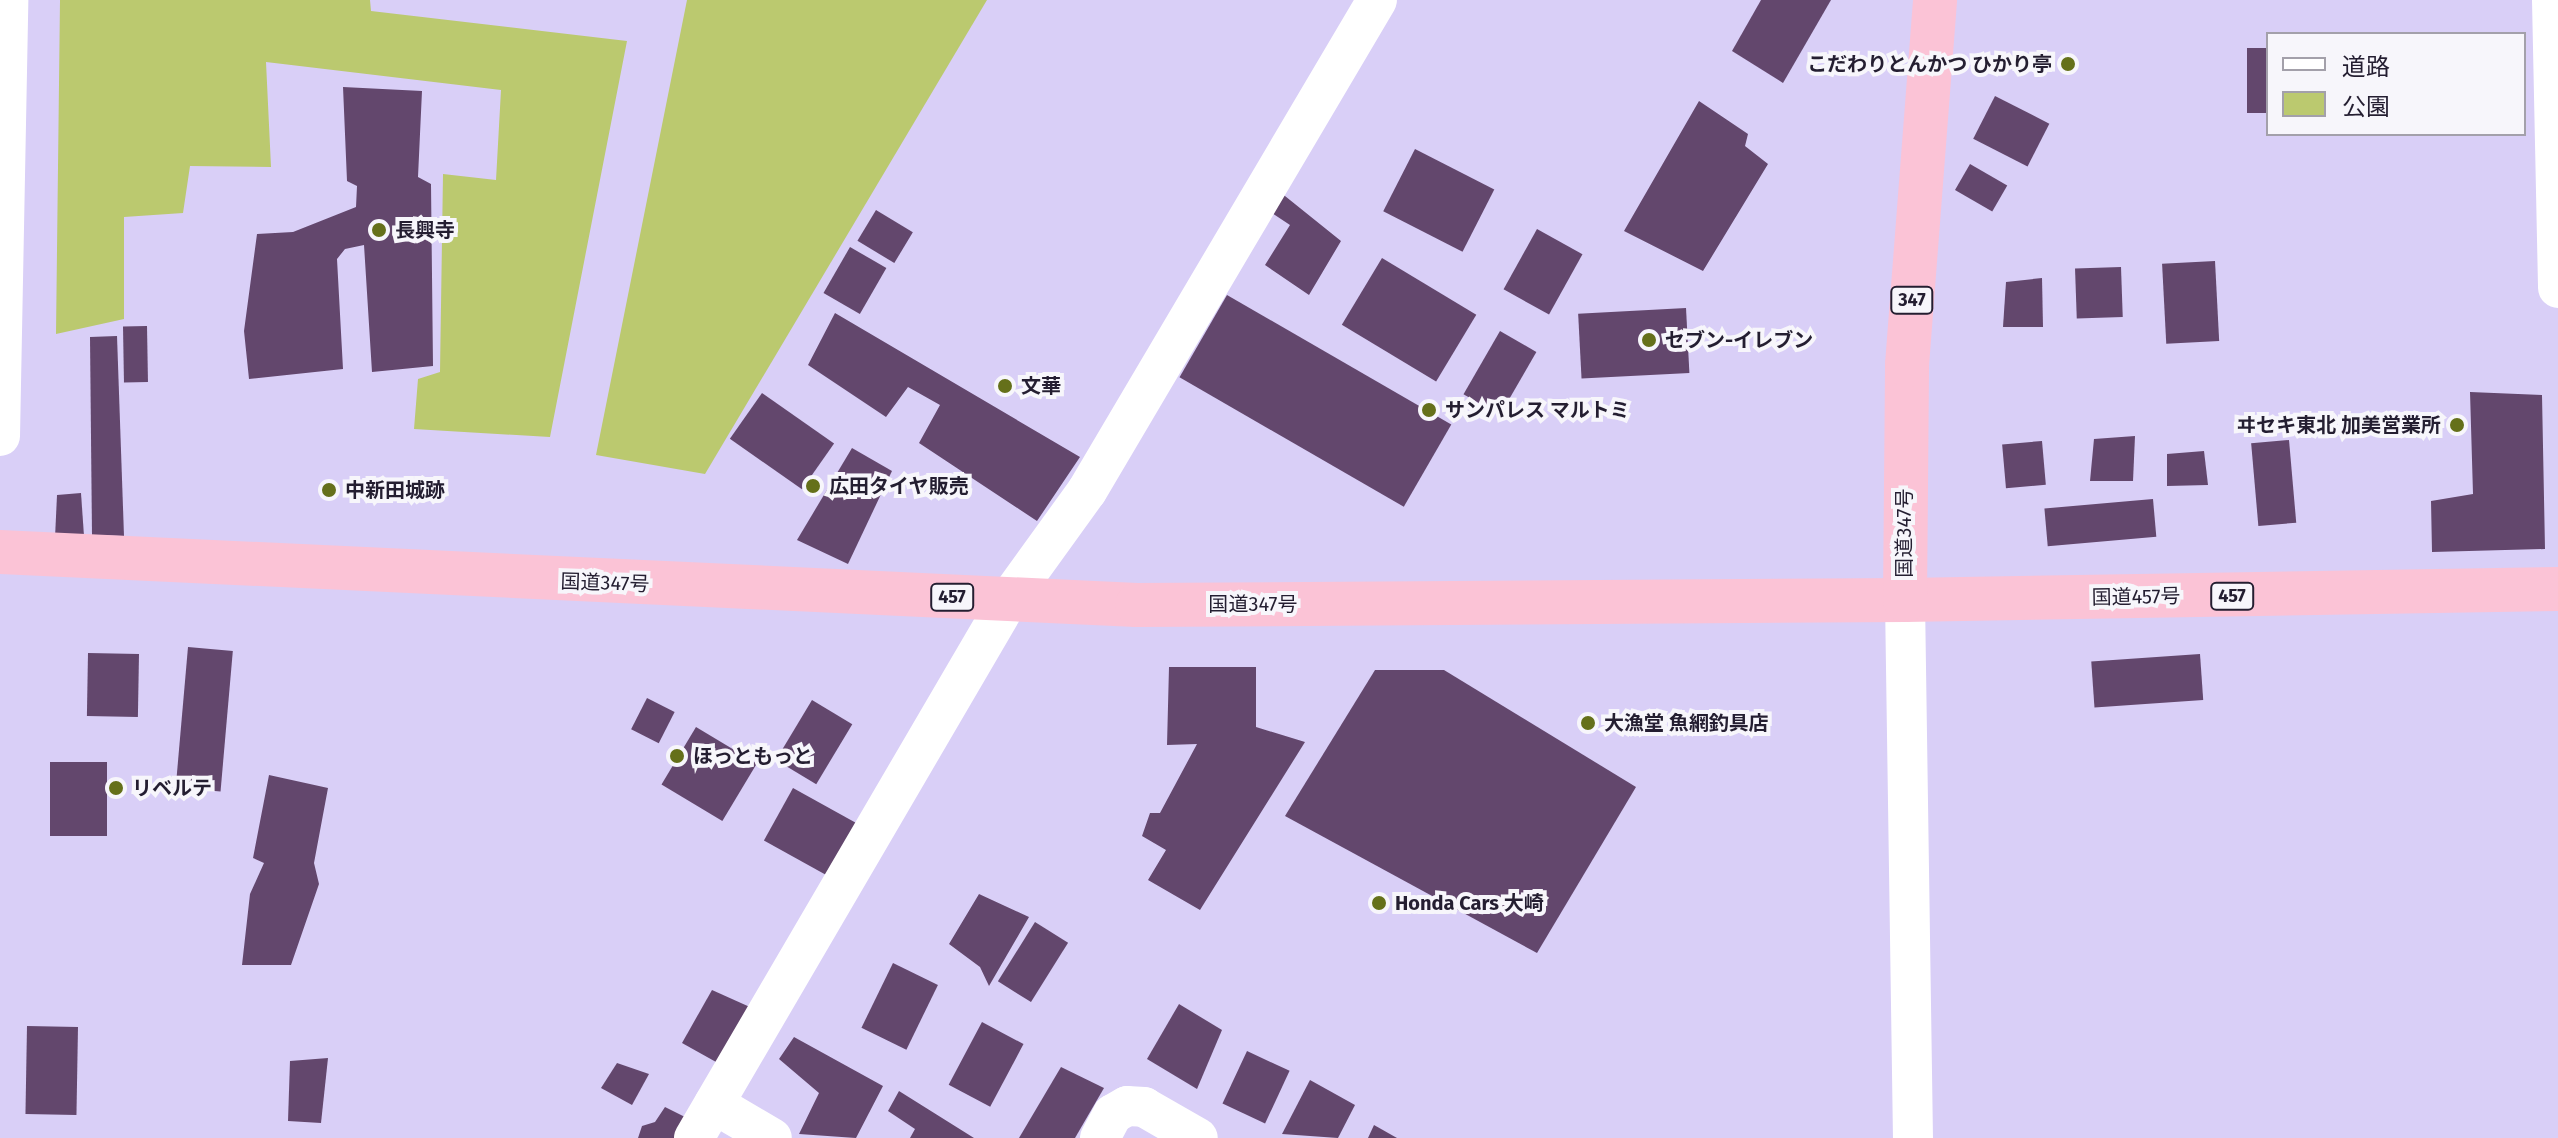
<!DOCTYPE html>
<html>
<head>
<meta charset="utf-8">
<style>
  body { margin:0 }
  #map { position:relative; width:2558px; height:1138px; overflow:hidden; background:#d9cff7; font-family:"Fira Sans","Noto Sans JP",sans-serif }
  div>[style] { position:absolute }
  .green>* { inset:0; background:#bbc96f }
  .building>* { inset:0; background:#63476d; transform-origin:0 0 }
  .minor>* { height:40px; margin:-20px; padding:0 20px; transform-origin:20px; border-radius:20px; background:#fff }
  .highway>* { height:44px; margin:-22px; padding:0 22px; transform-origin:22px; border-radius:22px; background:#fbc3d6 }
  .dots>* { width:22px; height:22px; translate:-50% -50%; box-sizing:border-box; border:4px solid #f7f6fb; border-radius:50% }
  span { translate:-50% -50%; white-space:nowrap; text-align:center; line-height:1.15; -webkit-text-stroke:8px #f7f6fb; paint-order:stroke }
  .shield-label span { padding:2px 6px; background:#f7f6fb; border:2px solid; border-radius:6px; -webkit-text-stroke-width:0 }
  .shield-label { font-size:18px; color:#241e31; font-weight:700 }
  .poi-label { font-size:20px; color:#241e31; font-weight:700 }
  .right { translate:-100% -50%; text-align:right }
  .left { translate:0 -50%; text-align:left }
  .street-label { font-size:20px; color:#241e31 }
  .legend { position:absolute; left:2266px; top:32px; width:260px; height:104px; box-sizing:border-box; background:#f7f6fb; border:2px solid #a3a0aa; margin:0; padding:10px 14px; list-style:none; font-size:24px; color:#241e31 }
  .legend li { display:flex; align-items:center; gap:16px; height:40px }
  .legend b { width:40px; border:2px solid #a3a0aa }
</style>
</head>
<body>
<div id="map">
  <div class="green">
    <i style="clip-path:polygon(60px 0,370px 0,371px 11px,627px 41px,550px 437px,414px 429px,418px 379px,440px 372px,443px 174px,496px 180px,501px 90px,266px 62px,271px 167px,190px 166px,183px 213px,124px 217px,124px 319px,56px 334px)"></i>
    <i style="clip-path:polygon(687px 0,987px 0,705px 474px,596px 455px)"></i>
  </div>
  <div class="building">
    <i style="clip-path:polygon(1761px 0,1831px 0,1783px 83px,1732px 51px)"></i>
    <i style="left:2268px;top:48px;width:65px;height:21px;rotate:90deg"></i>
    <i style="clip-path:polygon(343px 87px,422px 91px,418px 177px,431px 184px,433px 366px,372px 372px,364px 245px,345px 249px,337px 259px,343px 369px,249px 379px,244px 331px,257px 234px,293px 232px,356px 207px,357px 186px,347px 181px)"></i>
    <i style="left:1995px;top:96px;width:61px;height:48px;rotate:27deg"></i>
    <i style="clip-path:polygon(1699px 101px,1748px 134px,1745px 146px,1768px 164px,1703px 271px,1624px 231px)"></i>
    <i style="left:1415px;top:149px;width:89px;height:70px;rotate:27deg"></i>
    <i style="left:1970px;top:164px;width:43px;height:30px;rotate:30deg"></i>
    <i style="clip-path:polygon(1280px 192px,1341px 241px,1309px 295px,1265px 265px,1290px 225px,1269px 211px)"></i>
    <i style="left:876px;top:210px;width:43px;height:36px;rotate:31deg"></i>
    <i style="left:1537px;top:229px;width:52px;height:69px;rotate:29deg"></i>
    <i style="left:850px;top:247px;width:42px;height:53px;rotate:30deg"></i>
    <i style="left:1382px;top:258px;width:110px;height:78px;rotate:31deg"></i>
    <i style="left:2215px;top:261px;width:80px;height:53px;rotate:87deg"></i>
    <i style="left:2121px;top:267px;width:50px;height:46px;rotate:88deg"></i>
    <i style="clip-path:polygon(2042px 278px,2043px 327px,2003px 327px,2006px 282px)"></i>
    <i style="left:1227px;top:295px;width:259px;height:95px;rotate:30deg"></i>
    <i style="left:1686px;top:308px;width:65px;height:108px;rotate:87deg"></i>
    <i style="clip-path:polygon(835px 313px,1080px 457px,1037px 521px,919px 443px,940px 405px,908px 387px,886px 417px,808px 365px)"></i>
    <i style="left:147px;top:326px;width:56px;height:24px;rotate:89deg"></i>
    <i style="left:1500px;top:331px;width:42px;height:73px;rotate:30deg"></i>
    <i style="clip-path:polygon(117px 336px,124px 536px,92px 535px,90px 337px)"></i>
    <i style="clip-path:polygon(2470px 392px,2542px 395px,2545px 549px,2432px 552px,2431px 501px,2473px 494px)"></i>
    <i style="left:762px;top:393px;width:88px;height:56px;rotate:35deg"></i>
    <i style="clip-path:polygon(2135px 436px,2133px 481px,2090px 481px,2094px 439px)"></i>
    <i style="left:2289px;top:440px;width:83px;height:38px;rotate:85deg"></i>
    <i style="left:2042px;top:441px;width:44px;height:40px;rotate:85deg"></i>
    <i style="clip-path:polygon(852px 448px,892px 471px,848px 564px,797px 540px)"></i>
    <i style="clip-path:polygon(2204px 451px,2208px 485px,2167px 486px,2167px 454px)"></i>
    <i style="clip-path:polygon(81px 493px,84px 536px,55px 538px,57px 495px)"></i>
    <i style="left:2153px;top:499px;width:38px;height:109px;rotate:85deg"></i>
    <i style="left:188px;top:647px;width:45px;height:141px;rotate:5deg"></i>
    <i style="left:88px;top:653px;width:51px;height:63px;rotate:1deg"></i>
    <i style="left:2200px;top:654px;width:46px;height:109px;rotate:86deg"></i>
    <i style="clip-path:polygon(1169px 667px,1256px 667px,1256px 727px,1305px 742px,1200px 910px,1148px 880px,1166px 850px,1142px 836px,1150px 813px,1160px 813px,1197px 744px,1167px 745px)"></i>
    <i style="clip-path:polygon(1375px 670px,1444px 670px,1636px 787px,1537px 953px,1285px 816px)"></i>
    <i style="left:647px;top:698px;width:31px;height:35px;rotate:27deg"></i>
    <i style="left:812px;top:700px;width:47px;height:70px;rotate:31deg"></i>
    <i style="left:696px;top:727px;width:71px;height:67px;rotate:31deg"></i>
    <i style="left:50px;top:762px;width:57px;height:74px"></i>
    <i style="clip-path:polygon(269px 775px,328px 788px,314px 863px,319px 884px,291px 965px,242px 965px,250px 894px,264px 863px,253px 858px)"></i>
    <i style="left:793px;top:788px;width:81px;height:60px;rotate:29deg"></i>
    <i style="clip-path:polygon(979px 894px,1029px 917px,989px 986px,980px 967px,949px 944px)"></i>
    <i style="left:1035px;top:922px;width:39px;height:70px;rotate:32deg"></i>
    <i style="left:893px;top:963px;width:50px;height:72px;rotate:26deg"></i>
    <i style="clip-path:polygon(712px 990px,761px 1012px,725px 1067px,682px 1043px)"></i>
    <i style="clip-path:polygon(1179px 1004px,1222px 1030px,1197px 1089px,1147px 1059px)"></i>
    <i style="left:982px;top:1022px;width:47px;height:71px;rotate:28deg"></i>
    <i style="left:27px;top:1026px;width:51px;height:88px;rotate:1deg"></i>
    <i style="clip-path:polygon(794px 1037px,883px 1086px,856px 1138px,799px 1134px,819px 1093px,779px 1059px)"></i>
    <i style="left:1247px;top:1051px;width:47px;height:58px;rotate:25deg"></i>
    <i style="clip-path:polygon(328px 1058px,321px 1123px,288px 1121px,290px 1061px)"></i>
    <i style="clip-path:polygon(617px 1063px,649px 1074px,632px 1105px,601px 1088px)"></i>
    <i style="clip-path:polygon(1061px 1067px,1104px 1088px,1075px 1138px,1019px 1138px)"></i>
    <i style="clip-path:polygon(1310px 1080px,1355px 1105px,1338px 1138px,1282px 1134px)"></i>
    <i style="clip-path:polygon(899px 1091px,974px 1138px,910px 1138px,915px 1129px,888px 1111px)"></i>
    <i style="clip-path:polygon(665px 1107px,697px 1123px,687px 1138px,638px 1138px,642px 1126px,655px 1122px)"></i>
    <i style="clip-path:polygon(1374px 1125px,1397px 1138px,1368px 1138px)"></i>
  </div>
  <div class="minor">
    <i style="left:2552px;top:0;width:288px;rotate:88.8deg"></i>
    <i style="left:0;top:436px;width:436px;rotate:-88.9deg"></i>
    <i style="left:1905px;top:600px;width:538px;rotate:89.15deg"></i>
    <i style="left:714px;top:1104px;width:67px;rotate:30.4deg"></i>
    <i style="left:694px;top:1138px;width:624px;rotate:-59.7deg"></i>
    <i style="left:1009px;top:599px;width:133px;rotate:-54.2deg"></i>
    <i style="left:1087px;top:491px;width:570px;rotate:-59.43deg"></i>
    <i style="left:1100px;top:1138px;width:27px;rotate:-62deg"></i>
    <i style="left:1113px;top:1114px;width:16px;rotate:-30deg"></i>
    <i style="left:1127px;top:1106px;width:17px;rotate:3deg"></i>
    <i style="left:1144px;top:1107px;width:62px;rotate:29.9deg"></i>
  </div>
  <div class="highway">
    <i style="left:0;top:552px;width:1138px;rotate:2.67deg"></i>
    <i style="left:1137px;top:605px;width:768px;rotate:-0.37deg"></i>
    <i style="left:1905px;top:600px;width:653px;rotate:-0.97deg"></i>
    <i style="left:1905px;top:600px;width:235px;rotate:-89.5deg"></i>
    <i style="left:1907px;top:365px;width:366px;rotate:-85.6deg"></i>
  </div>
  <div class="dots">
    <i style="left:2068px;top:64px;background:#65701a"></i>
    <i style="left:379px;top:230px;background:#65701a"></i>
    <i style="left:1649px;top:340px;background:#65701a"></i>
    <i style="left:1005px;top:386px;background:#65701a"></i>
    <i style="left:1429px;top:410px;background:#65701a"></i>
    <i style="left:2457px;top:425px;background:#65701a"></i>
    <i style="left:813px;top:486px;background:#65701a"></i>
    <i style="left:329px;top:490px;background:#65701a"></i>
    <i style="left:1588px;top:723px;background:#65701a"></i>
    <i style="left:677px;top:756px;background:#65701a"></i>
    <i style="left:116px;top:788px;background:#65701a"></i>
    <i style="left:1379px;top:903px;background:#65701a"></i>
  </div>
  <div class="shield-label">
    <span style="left:1912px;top:300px">347</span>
    <span style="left:2232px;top:596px">457</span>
    <span style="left:952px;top:597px">457</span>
  </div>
  <div class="poi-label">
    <span class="right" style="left:2052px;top:64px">こだわりとんかつ ひかり亭</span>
    <span class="left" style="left:395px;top:230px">長興寺</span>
    <span class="left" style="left:1665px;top:340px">セブン-イレブン</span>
    <span class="left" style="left:1021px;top:386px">文華</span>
    <span class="left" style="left:1445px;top:410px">サンパレス マルトミ</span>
    <span class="right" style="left:2441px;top:425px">ヰセキ東北 加美営業所</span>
    <span class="left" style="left:829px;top:486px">広田タイヤ販売</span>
    <span class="left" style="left:345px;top:490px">中新田城跡</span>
    <span class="left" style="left:1604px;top:723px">大漁堂 魚網釣具店</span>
    <span class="left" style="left:693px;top:756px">ほっともっと</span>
    <span class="left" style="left:132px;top:788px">リベルテ</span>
    <span class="left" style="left:1395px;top:903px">Honda Cars 大崎</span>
  </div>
  <div class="street-label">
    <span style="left:1904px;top:533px;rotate:-90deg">国道347号</span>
    <span style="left:605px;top:583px;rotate:2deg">国道347号</span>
    <span style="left:2136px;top:597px;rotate:-1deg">国道457号</span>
    <span style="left:1253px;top:604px">国道347号</span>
  </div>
  <ul class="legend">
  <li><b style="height:10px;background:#fff"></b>道路</li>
  <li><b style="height:22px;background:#bbc96f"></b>公園</li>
  </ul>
</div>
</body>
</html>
